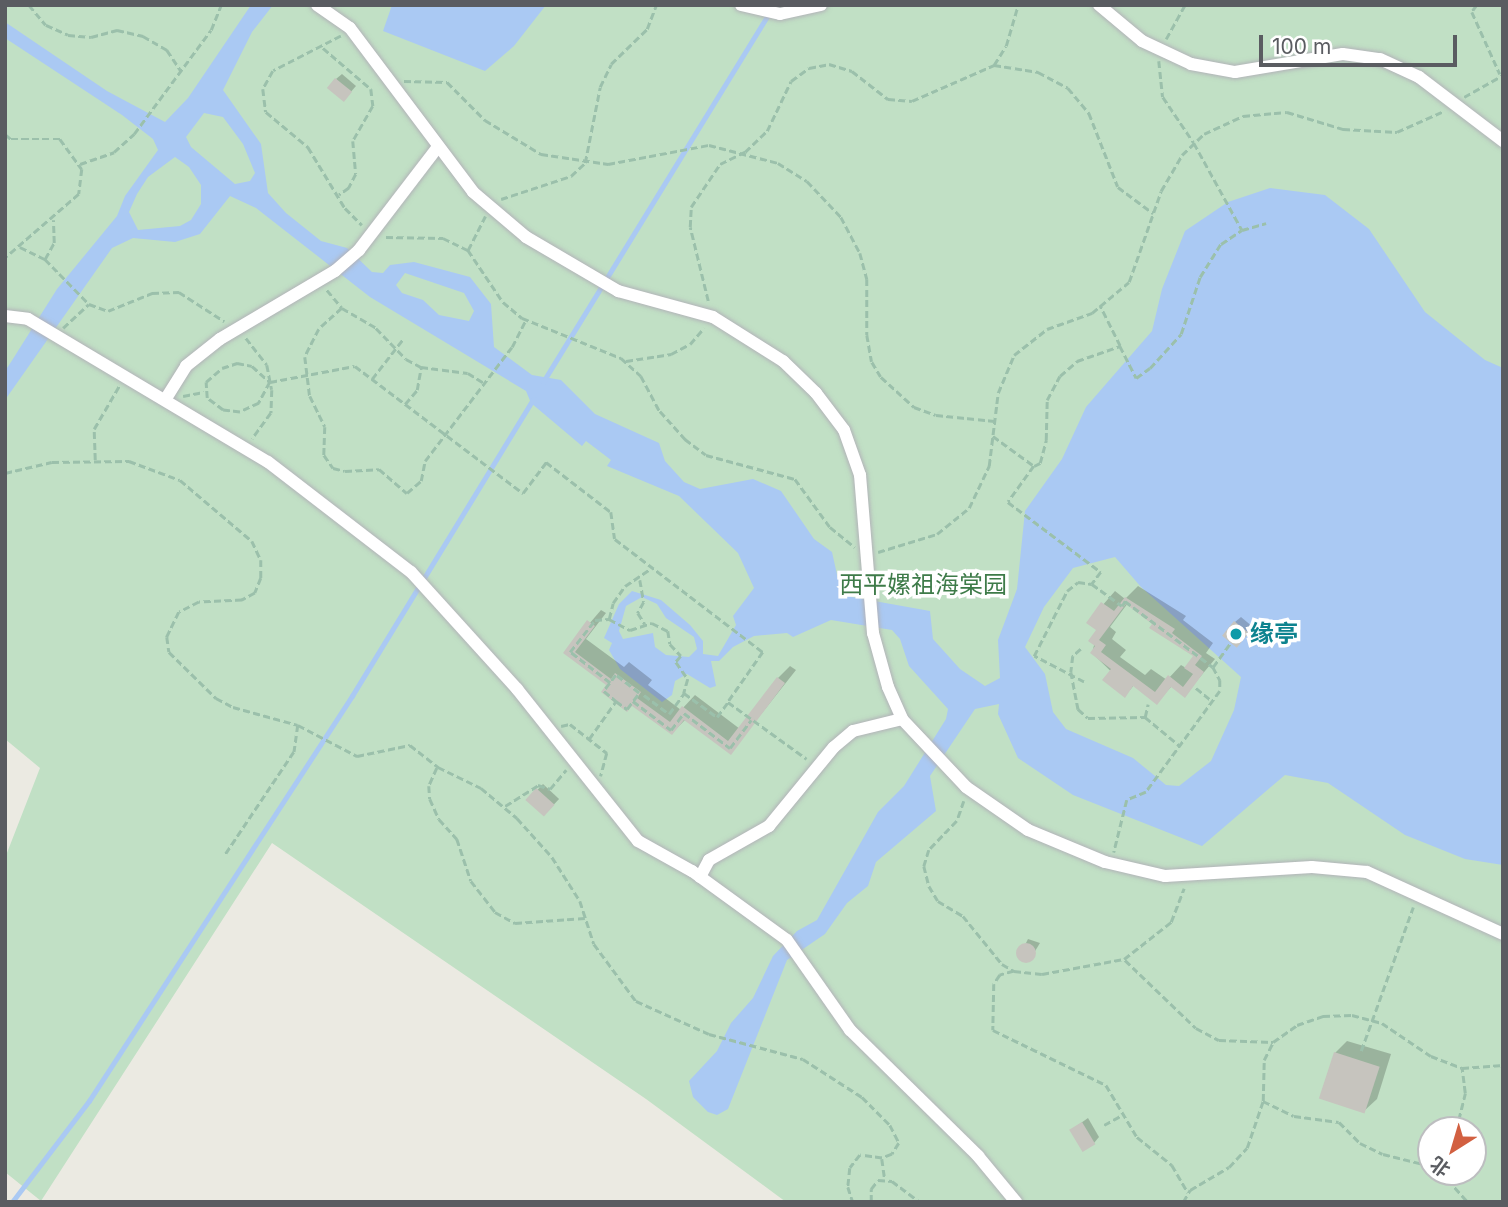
<!DOCTYPE html>
<html>
<head>
<meta charset="utf-8">
<style>
  body { margin:0 }
  #map { position:relative; width:1508px; height:1207px; overflow:hidden; background:#ebeae2; font-family:Inter,"Noto Sans SC",sans-serif }
  div>[style] { position:absolute }
  .green>* { inset:0; background:#c1e0c5 }
  .water>* { inset:0; background:#aac9f3 }
  .shadow>* { inset:0; background:#0003; transform-origin:0 0 }
  .stream>* { height:4.5px; margin:-2.25px; padding:0 2.25px; transform-origin:2.25px; border-radius:2.25px; background:#aac9f3 }
  .building>* { inset:0; background:#c6c4be; transform-origin:0 0 }
  .round { border-radius:50% }
  .path>* { height:2.5px; margin-top:-1.25px; transform-origin:0; background:repeating-linear-gradient(90deg,#9bc0ab 0 7px,transparent 0 10.5px) }
  .roads { filter:drop-shadow(0 0 2px #b2b3b8) drop-shadow(0 0 2px #b2b3b8) }
  .minor>* { height:12px; margin:-6px; padding:0 6px; transform-origin:6px; border-radius:6px; background:#fff }
  .dots>* { width:19px; height:19px; translate:-50% -50%; box-sizing:border-box; border:4px solid #fff; border-radius:50% }
  span { translate:-50% -50%; white-space:nowrap; text-align:center; line-height:1.15; -webkit-text-stroke:7px #fff; paint-order:stroke }
  .park-label { font-size:24px; color:#3e7b49 }
  .culture-label { font-size:24px; color:#0d838f; font-weight:700 }
  .left { translate:0 -50%; text-align:left }
  .frame { position:absolute; inset:0; border:7px solid #5a5c61; pointer-events:none }
  .north { position:absolute; left:1417px; top:1116px; width:70px; height:70px; box-sizing:border-box; background:#fff; border:2px solid #bdbec0; border-radius:50%; rotate:217deg; font-size:19px; font-weight:700; line-height:28px; text-align:center; color:#5a5c61 }
  .north::after { content:''; display:block; margin:auto; width:24px; height:32px; background:#d26041; clip-path:polygon(50% 0,100% 100%,50% 72%,0 100%) }
  .scale { position:absolute; left:1259px; top:35px; width:198px; height:32px; box-sizing:border-box; border:4px solid #5a5c61; border-top:0; padding-left:9px; font-size:21px; line-height:24px; white-space:nowrap; color:#5a5c61; -webkit-text-stroke:5px #fff; paint-order:stroke }
</style>
</head>
<body>
<div id="map">
  <div class="green">
    <i style="clip-path:polygon(evenodd,5px 5px,1503px 5px,1503px 1202px,786px 1202px,646px 1099px,272px 843px,41px 1201px,5px 1172px,5px 858px,40px 768px,5px 739px,5px 5px,1431px 1130px,1473px 1130px,1473px 1172px,1431px 1172px,1431px 1130px)"></i>
  </div>
  <div class="water">
    <i style="clip-path:polygon(evenodd,251px 5px,273px 5px,252px 32px,223px 90px,261px 144px,268px 193px,286px 213px,321px 241px,347px 248px,372px 272px,383px 273px,390px 265px,414px 262px,470px 277px,491px 304px,494px 347px,532px 375px,561px 380px,595px 414px,659px 443px,665px 461px,684px 482px,700px 489px,753px 479px,781px 491px,814px 539px,832px 552px,838px 579px,852px 597px,930px 611px,933px 639px,960px 669px,985px 686px,1000px 678px,998px 640px,1017px 589px,1025px 511px,1062px 459px,1086px 407px,1152px 331px,1162px 289px,1185px 231px,1228px 202px,1270px 188px,1325px 195px,1369px 229px,1425px 312px,1485px 360px,1503px 368px,1503px 865px,1465px 859px,1405px 835px,1328px 783px,1285px 775px,1202px 846px,1073px 795px,1018px 758px,998px 714px,999px 704px,975px 709px,930px 776px,936px 811px,876px 862px,868px 886px,847px 903px,825px 934px,787px 960px,728px 1109px,717px 1115px,708px 1112px,693px 1097px,689px 1081px,717px 1051px,731px 1023px,753px 998px,773px 956px,797px 931px,817px 920px,878px 812px,904px 786px,946px 719px,948px 709px,909px 666px,900px 639px,892px 630px,831px 620px,793px 637px,787px 633px,754px 636px,733px 647px,719px 661px,711px 661px,716px 686px,710px 688px,687px 674px,675px 681px,672px 695px,662px 702px,620px 669px,609px 650px,612px 643px,604px 638px,619px 604px,632px 591px,661px 600px,690px 625px,703px 641px,703px 654px,718px 656px,736px 625px,733px 616px,754px 588px,738px 553px,679px 496px,607px 466px,611px 460px,586px 441px,582px 446px,531px 403px,526px 391px,370px 297px,256px 208px,230px 196px,200px 234px,175px 242px,133px 238px,112px 248px,5px 400px,5px 371px,11px 362px,57px 289px,117px 216px,125px 196px,158px 150px,153px 139px,122px 115px,5px 38px,5px 22px,107px 91px,165px 122px,188px 98px,251px 5px,204px 113px,223px 117px,243px 144px,255px 173px,250px 181px,235px 184px,191px 147px,186px 137px,204px 113px,251px 5px,175px 157px,189px 167px,201px 185px,201px 204px,191px 220px,180px 226px,138px 230px,129px 212px,137px 194px,148px 177px,175px 157px,251px 5px,405px 273px,464px 293px,474px 311px,469px 321px,439px 315px,423px 300px,402px 293px,396px 285px,405px 273px,251px 5px,1115px 557px,1141px 587px,1241px 677px,1234px 710px,1211px 761px,1179px 786px,1166px 785px,1133px 758px,1066px 729px,1053px 712px,1045px 674px,1025px 647px,1044px 607px,1073px 568px,1115px 557px,251px 5px,642px 597px,657px 604px,666px 618px,694px 637px,697px 649px,689px 657px,666px 655px,655px 647px,653px 633px,623px 639px,619px 631px,626px 606px,642px 597px)"></i>
    <i style="clip-path:polygon(392px 5px,546px 5px,514px 46px,485px 71px,383px 31px)"></i>
  </div>
  <div class="shadow">
    <i style="clip-path:polygon(342px 74px,356px 86px,349px 94px,336px 79px)"></i>
    <i style="clip-path:polygon(evenodd,1138px 586px,1186px 616px,1183px 620px,1213px 643px,1206px 653px,1215px 659px,1185px 695px,1172px 686px,1157px 702px,1134px 685px,1130px 690px,1092px 653px,1098px 630px,1088px 622px,1115px 591px,1125px 599px,1138px 586px,1128px 603px,1154px 623px,1151px 628px,1195px 655px,1186px 668px,1181px 665px,1167px 680px,1151px 669px,1145px 675px,1120px 657px,1126px 650px,1112px 639px,1116px 632px,1110px 627px,1128px 603px)"></i>
    <i style="clip-path:polygon(601px 610px,606px 613px,586px 639px,624px 667px,629px 662px,652px 680px,648px 685px,681px 710px,695px 695px,740px 729px,778px 678px,790px 666px,796px 670px,731px 752px,686px 719px,672px 733px,565px 652px)"></i>
    <i style="clip-path:polygon(1241px 617px,1253px 627px,1243px 640px,1235px 622px)"></i>
    <i style="left:543px;top:784px;width:22px;height:21px;rotate:43deg"></i>
    <i style="clip-path:polygon(1028px 939px,1040px 943px,1029px 961px,1019px 957px)"></i>
    <i style="clip-path:polygon(1347px 1041px,1391px 1054px,1377px 1099px,1364px 1111px,1335px 1053px)"></i>
    <i style="clip-path:polygon(1088px 1118px,1099px 1137px,1094px 1143px,1071px 1130px)"></i>
  </div>
  <div class="stream">
    <i style="left:543px;top:382px;width:442px;rotate:-58.5deg"></i>
    <i style="left:12px;top:1202px;width:127px;rotate:-52.7deg"></i>
    <i style="left:89px;top:1101px;width:483px;rotate:-57deg"></i>
    <i style="left:352px;top:696px;width:348px;rotate:-58.6deg"></i>
  </div>
  <div class="building">
    <i style="left:335px;top:78px;width:22px;height:13px;rotate:39deg"></i>
    <i style="clip-path:polygon(evenodd,1125px 597px,1175px 629px,1172px 633px,1202px 656px,1195px 665px,1204px 672px,1185px 698px,1171px 687px,1157px 705px,1133px 686px,1125px 698px,1102px 680px,1111px 669px,1090px 653px,1095px 646px,1088px 641px,1096px 630px,1086px 623px,1101px 602px,1114px 611px,1125px 597px,1126px 604px,1152px 624px,1149px 628px,1193px 656px,1184px 668px,1193px 674px,1183px 687px,1168px 675px,1155px 692px,1101px 652px,1106px 645px,1099px 640px,1126px 604px)"></i>
    <i style="clip-path:polygon(587px 620px,595px 626px,575px 652px,611px 679px,615px 673px,641px 692px,637px 698px,670px 722px,682px 706px,728px 741px,777px 677px,785px 683px,731px 755px,684px 720px,672px 735px,632px 706px,627px 712px,601px 692px,606px 685px,563px 653px)"></i>
    <i style="left:1234px;top:621px;width:19px;height:19px;rotate:39deg"></i>
    <i style="left:536px;top:788px;width:25px;height:16px;rotate:42deg"></i>
    <i class="round" style="left:1016px;top:943px;width:20px;height:20px"></i>
    <i style="left:1334px;top:1052px;width:48px;height:49px;rotate:18deg"></i>
    <i style="left:1082px;top:1122px;width:26px;height:15px;rotate:59deg"></i>
  </div>
  <div class="path">
    <i style="left:29px;top:5px;width:26px;rotate:50deg"></i>
    <i style="left:46px;top:25px;width:24px;rotate:24deg"></i>
    <i style="left:68px;top:35px;width:23px;rotate:5deg"></i>
    <i style="left:91px;top:37px;width:27px;rotate:-15deg"></i>
    <i style="left:117px;top:30px;width:27px;rotate:13deg"></i>
    <i style="left:143px;top:36px;width:28px;rotate:30deg"></i>
    <i style="left:167px;top:50px;width:25px;rotate:56deg"></i>
    <i style="left:1477px;top:5px;width:9px;rotate:126deg"></i>
    <i style="left:1472px;top:12px;width:68px;rotate:65.7deg"></i>
    <i style="left:341px;top:36px;width:76px;rotate:152.8deg"></i>
    <i style="left:273px;top:71px;width:21px;rotate:119deg"></i>
    <i style="left:263px;top:89px;width:23px;rotate:83deg"></i>
    <i style="left:266px;top:112px;width:55px;rotate:39.8deg"></i>
    <i style="left:308px;top:147px;width:71px;rotate:58.8deg"></i>
    <i style="left:345px;top:208px;width:24px;rotate:45deg"></i>
    <i style="left:1166px;top:39px;width:39px;rotate:-61deg"></i>
    <i style="left:323px;top:48px;width:63px;rotate:40.5deg"></i>
    <i style="left:371px;top:89px;width:17px;rotate:83deg"></i>
    <i style="left:373px;top:106px;width:40px;rotate:119.7deg"></i>
    <i style="left:353px;top:141px;width:33px;rotate:85deg"></i>
    <i style="left:356px;top:174px;width:16px;rotate:117deg"></i>
    <i style="left:349px;top:188px;width:12px;rotate:145deg"></i>
    <i style="left:1159px;top:61px;width:36px;rotate:84deg"></i>
    <i style="left:1163px;top:97px;width:55px;rotate:56deg"></i>
    <i style="left:1194px;top:143px;width:99px;rotate:61.1deg"></i>
    <i style="left:994px;top:65px;width:22px;rotate:-58deg"></i>
    <i style="left:1006px;top:46px;width:43px;rotate:-73.7deg"></i>
    <i style="left:404px;top:81px;width:43px;rotate:1.3deg"></i>
    <i style="left:447px;top:82px;width:54px;rotate:45deg"></i>
    <i style="left:485px;top:120px;width:66px;rotate:31.3deg"></i>
    <i style="left:541px;top:154px;width:68px;rotate:8.5deg"></i>
    <i style="left:608px;top:164px;width:103px;rotate:-10.7deg"></i>
    <i style="left:709px;top:145px;width:71px;rotate:14.6deg"></i>
    <i style="left:778px;top:163px;width:34px;rotate:32deg"></i>
    <i style="left:807px;top:181px;width:50px;rotate:46.6deg"></i>
    <i style="left:841px;top:217px;width:41px;rotate:62.2deg"></i>
    <i style="left:860px;top:253px;width:27px;rotate:75deg"></i>
    <i style="left:867px;top:279px;width:56px;rotate:90deg"></i>
    <i style="left:867px;top:335px;width:27px;rotate:80deg"></i>
    <i style="left:872px;top:362px;width:17px;rotate:59deg"></i>
    <i style="left:881px;top:377px;width:45px;rotate:42.3deg"></i>
    <i style="left:914px;top:407px;width:23px;rotate:20deg"></i>
    <i style="left:936px;top:415px;width:59px;rotate:5.8deg"></i>
    <i style="left:1464px;top:97px;width:45px;rotate:-29.4deg"></i>
    <i style="left:5px;top:134px;width:8px;rotate:40deg"></i>
    <i style="left:11px;top:139px;width:49px"></i>
    <i style="left:60px;top:139px;width:37px;rotate:54deg"></i>
    <i style="left:82px;top:169px;width:25px;rotate:97deg"></i>
    <i style="left:79px;top:194px;width:98px;rotate:139.1deg"></i>
    <i style="left:80px;top:164px;width:36px;rotate:-19deg"></i>
    <i style="left:114px;top:152px;width:27px;rotate:-42deg"></i>
    <i style="left:134px;top:134px;width:129px;rotate:-53.5deg"></i>
    <i style="left:211px;top:30px;width:27px;rotate:-68deg"></i>
    <i style="left:501px;top:199px;width:74px;rotate:-18.2deg"></i>
    <i style="left:571px;top:176px;width:19px;rotate:-43deg"></i>
    <i style="left:585px;top:163px;width:77px;rotate:-78.8deg"></i>
    <i style="left:600px;top:87px;width:25px;rotate:-64deg"></i>
    <i style="left:611px;top:64px;width:50px;rotate:-44.2deg"></i>
    <i style="left:647px;top:29px;width:26px;rotate:-69deg"></i>
    <i style="left:386px;top:237px;width:57px;rotate:1deg"></i>
    <i style="left:443px;top:238px;width:28px;rotate:26deg"></i>
    <i style="left:468px;top:250px;width:63px;rotate:56.1deg"></i>
    <i style="left:503px;top:302px;width:25px;rotate:40deg"></i>
    <i style="left:522px;top:318px;width:107px;rotate:22deg"></i>
    <i style="left:621px;top:358px;width:27px;rotate:42deg"></i>
    <i style="left:641px;top:376px;width:40px;rotate:62deg"></i>
    <i style="left:660px;top:411px;width:38px;rotate:48deg"></i>
    <i style="left:685px;top:439px;width:26px;rotate:37deg"></i>
    <i style="left:706px;top:455px;width:92px;rotate:15.1deg"></i>
    <i style="left:795px;top:479px;width:59px;rotate:53.9deg"></i>
    <i style="left:830px;top:527px;width:32px;rotate:39deg"></i>
    <i style="left:20px;top:247px;width:28px;rotate:26deg"></i>
    <i style="left:45px;top:259px;width:63px;rotate:45.6deg"></i>
    <i style="left:89px;top:304px;width:20px;rotate:20deg"></i>
    <i style="left:108px;top:311px;width:48px;rotate:-22.2deg"></i>
    <i style="left:152px;top:293px;width:27px;rotate:-2deg"></i>
    <i style="left:179px;top:292px;width:54px;rotate:32.8deg"></i>
    <i style="left:468px;top:250px;width:38px;rotate:-63deg"></i>
    <i style="left:45px;top:259px;width:18px;rotate:-61deg"></i>
    <i style="left:54px;top:243px;width:23px;rotate:-92deg"></i>
    <i style="left:327px;top:290px;width:23px;rotate:50deg"></i>
    <i style="left:342px;top:308px;width:39px;rotate:30deg"></i>
    <i style="left:376px;top:328px;width:43px;rotate:45.9deg"></i>
    <i style="left:406px;top:359px;width:17px;rotate:28deg"></i>
    <i style="left:421px;top:367px;width:47px;rotate:7.3deg"></i>
    <i style="left:468px;top:373px;width:19px;rotate:32deg"></i>
    <i style="left:708px;top:301px;width:76px;rotate:-103.7deg"></i>
    <i style="left:690px;top:227px;width:20px;rotate:-87deg"></i>
    <i style="left:691px;top:207px;width:52px;rotate:-56deg"></i>
    <i style="left:720px;top:164px;width:28px;rotate:-26deg"></i>
    <i style="left:745px;top:152px;width:30px;rotate:-44deg"></i>
    <i style="left:767px;top:131px;width:55px;rotate:-64.4deg"></i>
    <i style="left:791px;top:81px;width:22px;rotate:-36deg"></i>
    <i style="left:809px;top:68px;width:20px;rotate:-11deg"></i>
    <i style="left:829px;top:64px;width:24px;rotate:17deg"></i>
    <i style="left:852px;top:71px;width:46px;rotate:37.9deg"></i>
    <i style="left:888px;top:99px;width:24px;rotate:5deg"></i>
    <i style="left:912px;top:101px;width:90px;rotate:-23.7deg"></i>
    <i style="left:994px;top:65px;width:45px;rotate:9deg"></i>
    <i style="left:1038px;top:72px;width:34px;rotate:28deg"></i>
    <i style="left:1068px;top:88px;width:33px;rotate:50deg"></i>
    <i style="left:1089px;top:113px;width:79px;rotate:68.6deg"></i>
    <i style="left:1118px;top:187px;width:44px;rotate:36.6deg"></i>
    <i style="left:342px;top:308px;width:31px;rotate:138deg"></i>
    <i style="left:319px;top:329px;width:31px;rotate:117deg"></i>
    <i style="left:305px;top:357px;width:39px;rotate:83deg"></i>
    <i style="left:310px;top:396px;width:34px;rotate:64deg"></i>
    <i style="left:325px;top:427px;width:28px;rotate:92deg"></i>
    <i style="left:324px;top:455px;width:16px;rotate:55deg"></i>
    <i style="left:333px;top:468px;width:12px;rotate:14deg"></i>
    <i style="left:345px;top:471px;width:34px;rotate:-3deg"></i>
    <i style="left:379px;top:469px;width:37px;rotate:41deg"></i>
    <i style="left:407px;top:493px;width:18px;rotate:-41deg"></i>
    <i style="left:421px;top:481px;width:20px;rotate:-79deg"></i>
    <i style="left:425px;top:461px;width:143px;rotate:-52.7deg"></i>
    <i style="left:512px;top:347px;width:30px;rotate:-63deg"></i>
    <i style="left:63px;top:328px;width:35px;rotate:-43deg"></i>
    <i style="left:246px;top:338px;width:34px;rotate:52deg"></i>
    <i style="left:267px;top:365px;width:25px;rotate:79deg"></i>
    <i style="left:272px;top:390px;width:23px;rotate:92deg"></i>
    <i style="left:271px;top:413px;width:32px;rotate:126deg"></i>
    <i style="left:1120px;top:346px;width:36px;rotate:63deg"></i>
    <i style="left:1136px;top:378px;width:17px;rotate:-36deg"></i>
    <i style="left:1150px;top:368px;width:46px;rotate:-47.6deg"></i>
    <i style="left:1181px;top:334px;width:60px;rotate:-71.6deg"></i>
    <i style="left:1200px;top:277px;width:39px;rotate:-58deg"></i>
    <i style="left:1221px;top:244px;width:25px;rotate:-34deg"></i>
    <i style="left:1242px;top:230px;width:25px;rotate:-16deg"></i>
    <i style="left:626px;top:361px;width:46px;rotate:-8.8deg"></i>
    <i style="left:671px;top:354px;width:21px;rotate:-28deg"></i>
    <i style="left:690px;top:344px;width:21px;rotate:-49deg"></i>
    <i style="left:237px;top:363px;width:15px;rotate:11deg"></i>
    <i style="left:252px;top:366px;width:24px;rotate:42deg"></i>
    <i style="left:270px;top:382px;width:24px;rotate:118deg"></i>
    <i style="left:259px;top:403px;width:21px;rotate:155deg"></i>
    <i style="left:240px;top:412px;width:17px;rotate:-173deg"></i>
    <i style="left:223px;top:410px;width:20px;rotate:-143deg"></i>
    <i style="left:207px;top:398px;width:16px;rotate:-94deg"></i>
    <i style="left:206px;top:382px;width:21px;rotate:-41deg"></i>
    <i style="left:222px;top:368px;width:16px;rotate:-18deg"></i>
    <i style="left:372px;top:379px;width:51px;rotate:-52.2deg"></i>
    <i style="left:270px;top:382px;width:86px;rotate:-10.7deg"></i>
    <i style="left:355px;top:366px;width:211px;rotate:37.1deg"></i>
    <i style="left:523px;top:493px;width:39px;rotate:-53deg"></i>
    <i style="left:546px;top:462px;width:82px;rotate:37.6deg"></i>
    <i style="left:611px;top:512px;width:27px;rotate:82deg"></i>
    <i style="left:615px;top:539px;width:186px;rotate:37.4deg"></i>
    <i style="left:763px;top:652px;width:61px;rotate:125deg"></i>
    <i style="left:728px;top:702px;width:97px;rotate:35.8deg"></i>
    <i style="left:183px;top:396px;width:21px;rotate:-11deg"></i>
    <i style="left:405px;top:404px;width:18px;rotate:-49deg"></i>
    <i style="left:417px;top:390px;width:23px;rotate:-80deg"></i>
    <i style="left:993px;top:436px;width:51px;rotate:36.2deg"></i>
    <i style="left:1034px;top:466px;width:44px;rotate:125.8deg"></i>
    <i style="left:1008px;top:502px;width:116px;rotate:37deg"></i>
    <i style="left:1101px;top:572px;width:15px;rotate:127deg"></i>
    <i style="left:1092px;top:584px;width:37px;rotate:36deg"></i>
    <i style="left:1122px;top:606px;width:6px;rotate:-59deg"></i>
    <i style="left:1125px;top:601px;width:110px;rotate:36.9deg"></i>
    <i style="left:1213px;top:667px;width:15px;rotate:62deg"></i>
    <i style="left:1220px;top:680px;width:11px;rotate:90deg"></i>
    <i style="left:1220px;top:691px;width:125px;rotate:126.2deg"></i>
    <i style="left:1146px;top:792px;width:21px;rotate:157deg"></i>
    <i style="left:1127px;top:800px;width:54px;rotate:104deg"></i>
    <i style="left:95px;top:460px;width:31px;rotate:-92deg"></i>
    <i style="left:94px;top:429px;width:50px;rotate:-59.8deg"></i>
    <i style="left:1034px;top:466px;width:7px;rotate:-27deg"></i>
    <i style="left:1040px;top:463px;width:24px;rotate:-75deg"></i>
    <i style="left:1046px;top:440px;width:40px;rotate:-88.6deg"></i>
    <i style="left:1047px;top:400px;width:27px;rotate:-62deg"></i>
    <i style="left:1060px;top:376px;width:23px;rotate:-41deg"></i>
    <i style="left:1077px;top:361px;width:46px;rotate:-19.2deg"></i>
    <i style="left:1120px;top:346px;width:45px;rotate:-116.6deg"></i>
    <i style="left:5px;top:473px;width:48px;rotate:-13.2deg"></i>
    <i style="left:52px;top:462px;width:77px;rotate:-0.7deg"></i>
    <i style="left:129px;top:461px;width:54px;rotate:20.4deg"></i>
    <i style="left:180px;top:480px;width:94px;rotate:40.3deg"></i>
    <i style="left:252px;top:541px;width:21px;rotate:65deg"></i>
    <i style="left:261px;top:560px;width:18px;rotate:90deg"></i>
    <i style="left:261px;top:578px;width:16px;rotate:112deg"></i>
    <i style="left:255px;top:593px;width:15px;rotate:152deg"></i>
    <i style="left:242px;top:600px;width:43px;rotate:177.3deg"></i>
    <i style="left:199px;top:602px;width:22px;rotate:153deg"></i>
    <i style="left:179px;top:612px;width:28px;rotate:116deg"></i>
    <i style="left:167px;top:637px;width:15px;rotate:82deg"></i>
    <i style="left:169px;top:652px;width:66px;rotate:44.4deg"></i>
    <i style="left:216px;top:698px;width:19px;rotate:28deg"></i>
    <i style="left:233px;top:707px;width:67px;rotate:15.5deg"></i>
    <i style="left:298px;top:725px;width:27px;rotate:98deg"></i>
    <i style="left:294px;top:752px;width:124px;rotate:123.8deg"></i>
    <i style="left:878px;top:552px;width:62px;rotate:-17deg"></i>
    <i style="left:937px;top:534px;width:41px;rotate:-39.1deg"></i>
    <i style="left:969px;top:508px;width:47px;rotate:-64.5deg"></i>
    <i style="left:989px;top:466px;width:74px;rotate:-83deg"></i>
    <i style="left:998px;top:393px;width:41px;rotate:-67.2deg"></i>
    <i style="left:1014px;top:355px;width:42px;rotate:-38.2deg"></i>
    <i style="left:1047px;top:329px;width:48px;rotate:-19.6deg"></i>
    <i style="left:1092px;top:313px;width:48px;rotate:-40deg"></i>
    <i style="left:1129px;top:282px;width:96px;rotate:-70.6deg"></i>
    <i style="left:1161px;top:191px;width:42px;rotate:-59.7deg"></i>
    <i style="left:1182px;top:155px;width:30px;rotate:-44deg"></i>
    <i style="left:1204px;top:134px;width:43px;rotate:-24.8deg"></i>
    <i style="left:1243px;top:116px;width:44px;rotate:-5.2deg"></i>
    <i style="left:1287px;top:112px;width:59px;rotate:16.9deg"></i>
    <i style="left:1343px;top:129px;width:54px;rotate:3.2deg"></i>
    <i style="left:1397px;top:132px;width:51px;rotate:-24.1deg"></i>
    <i style="left:640px;top:580px;width:22px;rotate:80deg"></i>
    <i style="left:644px;top:602px;width:13px;rotate:119deg"></i>
    <i style="left:638px;top:613px;width:13px;rotate:58deg"></i>
    <i style="left:609px;top:619px;width:16px;rotate:-76deg"></i>
    <i style="left:613px;top:603px;width:21px;rotate:-55deg"></i>
    <i style="left:625px;top:586px;width:32px;rotate:-34deg"></i>
    <i style="left:1081px;top:649px;width:11px;rotate:139deg"></i>
    <i style="left:1073px;top:656px;width:16px;rotate:97deg"></i>
    <i style="left:1071px;top:672px;width:38px;rotate:79deg"></i>
    <i style="left:1078px;top:709px;width:13px;rotate:42deg"></i>
    <i style="left:1088px;top:718px;width:57px;rotate:-1deg"></i>
    <i style="left:1145px;top:717px;width:45px;rotate:39.6deg"></i>
    <i style="left:1213px;top:667px;width:41px;rotate:-54deg"></i>
    <i style="left:1084px;top:682px;width:56px;rotate:-152.5deg"></i>
    <i style="left:1034px;top:656px;width:73px;rotate:-63.1deg"></i>
    <i style="left:1067px;top:591px;width:14px;rotate:-39deg"></i>
    <i style="left:1078px;top:582px;width:14px;rotate:8deg"></i>
    <i style="left:610px;top:683px;width:51px;rotate:-142.2deg"></i>
    <i style="left:570px;top:652px;width:41px;rotate:-52deg"></i>
    <i style="left:595px;top:620px;width:14px;rotate:-4deg"></i>
    <i style="left:609px;top:619px;width:24px;rotate:28deg"></i>
    <i style="left:630px;top:630px;width:23px;rotate:-18deg"></i>
    <i style="left:652px;top:623px;width:18px;rotate:27deg"></i>
    <i style="left:668px;top:631px;width:13px;rotate:81deg"></i>
    <i style="left:670px;top:644px;width:16px;rotate:47deg"></i>
    <i style="left:681px;top:656px;width:8px;rotate:130deg"></i>
    <i style="left:676px;top:662px;width:21px;rotate:55deg"></i>
    <i style="left:688px;top:679px;width:15px;rotate:106deg"></i>
    <i style="left:1196px;top:688px;width:19px;rotate:39deg"></i>
    <i style="left:644px;top:695px;width:31px;rotate:37deg"></i>
    <i style="left:669px;top:714px;width:26px;rotate:-54deg"></i>
    <i style="left:684px;top:693px;width:41px;rotate:36deg"></i>
    <i style="left:717px;top:717px;width:19px;rotate:-54deg"></i>
    <i style="left:633px;top:701px;width:48px;rotate:37.3deg"></i>
    <i style="left:671px;top:730px;width:21px;rotate:-53deg"></i>
    <i style="left:684px;top:713px;width:58px;rotate:37.3deg"></i>
    <i style="left:730px;top:748px;width:35px;rotate:-53deg"></i>
    <i style="left:1145px;top:717px;width:13px;rotate:-77deg"></i>
    <i style="left:298px;top:725px;width:67px;rotate:27.7deg"></i>
    <i style="left:357px;top:756px;width:54px;rotate:-11.7deg"></i>
    <i style="left:410px;top:745px;width:36px;rotate:38deg"></i>
    <i style="left:438px;top:767px;width:48px;rotate:26deg"></i>
    <i style="left:481px;top:788px;width:47px;rotate:39.8deg"></i>
    <i style="left:517px;top:818px;width:52px;rotate:48.1deg"></i>
    <i style="left:552px;top:857px;width:52px;rotate:57.5deg"></i>
    <i style="left:580px;top:901px;width:45px;rotate:72deg"></i>
    <i style="left:594px;top:944px;width:71px;rotate:53.6deg"></i>
    <i style="left:636px;top:1001px;width:80px;rotate:24.3deg"></i>
    <i style="left:709px;top:1034px;width:97px;rotate:14.9deg"></i>
    <i style="left:803px;top:1059px;width:70px;rotate:32.8deg"></i>
    <i style="left:862px;top:1097px;width:40px;rotate:45deg"></i>
    <i style="left:890px;top:1125px;width:20px;rotate:63deg"></i>
    <i style="left:899px;top:1143px;width:13px;rotate:122deg"></i>
    <i style="left:892px;top:1154px;width:11px;rotate:158deg"></i>
    <i style="left:882px;top:1158px;width:22px;rotate:-172deg"></i>
    <i style="left:860px;top:1155px;width:16px;rotate:128deg"></i>
    <i style="left:850px;top:1168px;width:19px;rotate:96deg"></i>
    <i style="left:848px;top:1187px;width:16px;rotate:72deg"></i>
    <i style="left:561px;top:726px;width:9px;rotate:-13deg"></i>
    <i style="left:570px;top:724px;width:47px;rotate:38.1deg"></i>
    <i style="left:607px;top:753px;width:24px;rotate:105deg"></i>
    <i style="left:589px;top:739px;width:47px;rotate:-54.6deg"></i>
    <i style="left:616px;top:701px;width:14px;rotate:36deg"></i>
    <i style="left:627px;top:709px;width:20px;rotate:-53deg"></i>
    <i style="left:639px;top:693px;width:29px;rotate:-142deg"></i>
    <i style="left:616px;top:675px;width:20px;rotate:127deg"></i>
    <i style="left:604px;top:691px;width:16px;rotate:40deg"></i>
    <i style="left:437px;top:768px;width:20px;rotate:114deg"></i>
    <i style="left:429px;top:786px;width:13px;rotate:86deg"></i>
    <i style="left:430px;top:799px;width:22px;rotate:66deg"></i>
    <i style="left:439px;top:819px;width:27px;rotate:48deg"></i>
    <i style="left:457px;top:839px;width:44px;rotate:71.6deg"></i>
    <i style="left:471px;top:881px;width:39px;rotate:52deg"></i>
    <i style="left:495px;top:912px;width:23px;rotate:29deg"></i>
    <i style="left:515px;top:923px;width:70px;rotate:-4.1deg"></i>
    <i style="left:964px;top:801px;width:21px;rotate:109deg"></i>
    <i style="left:957px;top:821px;width:40px;rotate:134deg"></i>
    <i style="left:929px;top:850px;width:17px;rotate:107deg"></i>
    <i style="left:924px;top:866px;width:21px;rotate:76deg"></i>
    <i style="left:929px;top:886px;width:17px;rotate:59deg"></i>
    <i style="left:938px;top:901px;width:29px;rotate:31deg"></i>
    <i style="left:963px;top:916px;width:62px;rotate:50.9deg"></i>
    <i style="left:1002px;top:964px;width:14px;rotate:30deg"></i>
    <i style="left:1014px;top:971px;width:28px;rotate:6deg"></i>
    <i style="left:1042px;top:974px;width:83px;rotate:-10.4deg"></i>
    <i style="left:1124px;top:959px;width:60px;rotate:-38.2deg"></i>
    <i style="left:1171px;top:922px;width:36px;rotate:-69deg"></i>
    <i style="left:505px;top:806px;width:39px;rotate:-32deg"></i>
    <i style="left:538px;top:785px;width:13px;rotate:18deg"></i>
    <i style="left:550px;top:789px;width:25px;rotate:-50deg"></i>
    <i style="left:1125px;top:960px;width:98px;rotate:43.8deg"></i>
    <i style="left:1196px;top:1028px;width:26px;rotate:28deg"></i>
    <i style="left:1219px;top:1040px;width:54px;rotate:2.1deg"></i>
    <i style="left:1014px;top:971px;width:15px;rotate:164deg"></i>
    <i style="left:1000px;top:975px;width:11px;rotate:124deg"></i>
    <i style="left:994px;top:984px;width:46px;rotate:91.2deg"></i>
    <i style="left:993px;top:1030px;width:126px;rotate:26deg"></i>
    <i style="left:1106px;top:1085px;width:61px;rotate:59.2deg"></i>
    <i style="left:1137px;top:1137px;width:45px;rotate:38.7deg"></i>
    <i style="left:1172px;top:1165px;width:32px;rotate:60deg"></i>
    <i style="left:1361px;top:1051px;width:153px;rotate:-70.1deg"></i>
    <i style="left:1263px;top:1101px;width:34px;rotate:26deg"></i>
    <i style="left:1294px;top:1116px;width:45px;rotate:7.6deg"></i>
    <i style="left:1339px;top:1122px;width:30px;rotate:45deg"></i>
    <i style="left:1360px;top:1143px;width:25px;rotate:26deg"></i>
    <i style="left:1383px;top:1154px;width:49px;rotate:14deg"></i>
    <i style="left:1104px;top:1125px;width:23px;rotate:-29deg"></i>
    <i style="left:1456px;top:1130px;width:38px;rotate:-76deg"></i>
    <i style="left:1465px;top:1093px;width:25px;rotate:-97deg"></i>
    <i style="left:882px;top:1159px;width:21px;rotate:82deg"></i>
    <i style="left:1441px;top:1172px;width:40px;rotate:48deg"></i>
    <i style="left:871px;top:1202px;width:13px;rotate:-90deg"></i>
    <i style="left:871px;top:1189px;width:11px;rotate:-52deg"></i>
    <i style="left:878px;top:1180px;width:14px;rotate:4deg"></i>
    <i style="left:892px;top:1181px;width:35px;rotate:37deg"></i>
    <i style="left:1183px;top:1202px;width:14px;rotate:-60deg"></i>
    <i style="left:1190px;top:1190px;width:45px;rotate:-30.5deg"></i>
    <i style="left:1229px;top:1167px;width:26px;rotate:-47deg"></i>
    <i style="left:1247px;top:1148px;width:50px;rotate:-71.2deg"></i>
    <i style="left:1263px;top:1101px;width:41px;rotate:-88.6deg"></i>
    <i style="left:1264px;top:1060px;width:20px;rotate:-63deg"></i>
    <i style="left:1273px;top:1042px;width:29px;rotate:-35deg"></i>
    <i style="left:1297px;top:1025px;width:28px;rotate:-19deg"></i>
    <i style="left:1323px;top:1016px;width:29px;rotate:-2deg"></i>
    <i style="left:1352px;top:1015px;width:31px;rotate:15deg"></i>
    <i style="left:1382px;top:1023px;width:59px;rotate:34deg"></i>
    <i style="left:1431px;top:1056px;width:33px;rotate:21deg"></i>
    <i style="left:1462px;top:1068px;width:41px;rotate:-4.2deg"></i>
  </div>
  <div class="roads">
    <div class="minor">
      <i style="left:317px;top:5px;width:40px;rotate:34.9deg"></i>
      <i style="left:350px;top:28px;width:205px;rotate:53.1deg"></i>
      <i style="left:473px;top:192px;width:70px;rotate:40.3deg"></i>
      <i style="left:526px;top:237px;width:107px;rotate:30.4deg"></i>
      <i style="left:618px;top:291px;width:98px;rotate:15.3deg"></i>
      <i style="left:713px;top:317px;width:83px;rotate:32.2deg"></i>
      <i style="left:783px;top:361px;width:46px;rotate:44.1deg"></i>
      <i style="left:816px;top:393px;width:46px;rotate:52.9deg"></i>
      <i style="left:844px;top:430px;width:48px;rotate:70.4deg"></i>
      <i style="left:860px;top:475px;width:159px;rotate:85.3deg"></i>
      <i style="left:873px;top:633px;width:56px;rotate:74.5deg"></i>
      <i style="left:888px;top:687px;width:35px;rotate:66deg"></i>
      <i style="left:902px;top:719px;width:93px;rotate:46.7deg"></i>
      <i style="left:966px;top:787px;width:75px;rotate:34.7deg"></i>
      <i style="left:1028px;top:830px;width:83px;rotate:22.6deg"></i>
      <i style="left:1105px;top:862px;width:62px;rotate:13.1deg"></i>
      <i style="left:1165px;top:876px;width:147px;rotate:-3.5deg"></i>
      <i style="left:1312px;top:867px;width:55px;rotate:5.2deg"></i>
      <i style="left:1367px;top:872px;width:149px;rotate:24.5deg"></i>
      <i style="left:741px;top:5px;width:40px;rotate:13deg"></i>
      <i style="left:780px;top:14px;width:42px;rotate:-12.4deg"></i>
      <i style="left:1099px;top:5px;width:56px;rotate:39.9deg"></i>
      <i style="left:1142px;top:41px;width:54px;rotate:25.1deg"></i>
      <i style="left:1191px;top:64px;width:45px;rotate:10.3deg"></i>
      <i style="left:1235px;top:72px;width:109px;rotate:-9.5deg"></i>
      <i style="left:1343px;top:54px;width:37px;rotate:8deg"></i>
      <i style="left:1380px;top:59px;width:43px;rotate:24.8deg"></i>
      <i style="left:1419px;top:77px;width:106px;rotate:37.3deg"></i>
      <i style="left:5px;top:316px;width:23px;rotate:7deg"></i>
      <i style="left:28px;top:319px;width:279px;rotate:30.8deg"></i>
      <i style="left:268px;top:462px;width:180px;rotate:37.6deg"></i>
      <i style="left:411px;top:572px;width:158px;rotate:47.8deg"></i>
      <i style="left:517px;top:689px;width:194px;rotate:51.5deg"></i>
      <i style="left:638px;top:841px;width:62px;rotate:29.1deg"></i>
      <i style="left:692px;top:871px;width:117px;rotate:36deg"></i>
      <i style="left:787px;top:940px;width:110px;rotate:55deg"></i>
      <i style="left:850px;top:1030px;width:180px;rotate:44.5deg"></i>
      <i style="left:978px;top:1156px;width:60px;rotate:50.4deg"></i>
      <i style="left:165px;top:400px;width:40px;rotate:-58deg"></i>
      <i style="left:186px;top:366px;width:43px;rotate:-38.5deg"></i>
      <i style="left:220px;top:339px;width:134px;rotate:-30.6deg"></i>
      <i style="left:335px;top:271px;width:32px;rotate:-41deg"></i>
      <i style="left:359px;top:250px;width:128px;rotate:-52.6deg"></i>
      <i style="left:700px;top:877px;width:19px;rotate:-62deg"></i>
      <i style="left:709px;top:860px;width:69px;rotate:-29.5deg"></i>
      <i style="left:769px;top:826px;width:102px;rotate:-50.6deg"></i>
      <i style="left:834px;top:747px;width:25px;rotate:-40deg"></i>
      <i style="left:853px;top:731px;width:50px;rotate:-13.8deg"></i>
    </div>
  </div>
  <div class="dots">
    <i style="left:1236px;top:634px;background:#0f9aa8"></i>
  </div>
  <div class="park-label">
    <span style="left:923px;top:585px">西平嫘祖海棠园</span>
  </div>
  <div class="culture-label">
    <span class="left" style="left:1250px;top:634px">缘亭</span>
  </div>
  <div class="frame"></div>
  <div class="north">北</div>
  <div class="scale">100 m</div>
</div>
</body>
</html>
